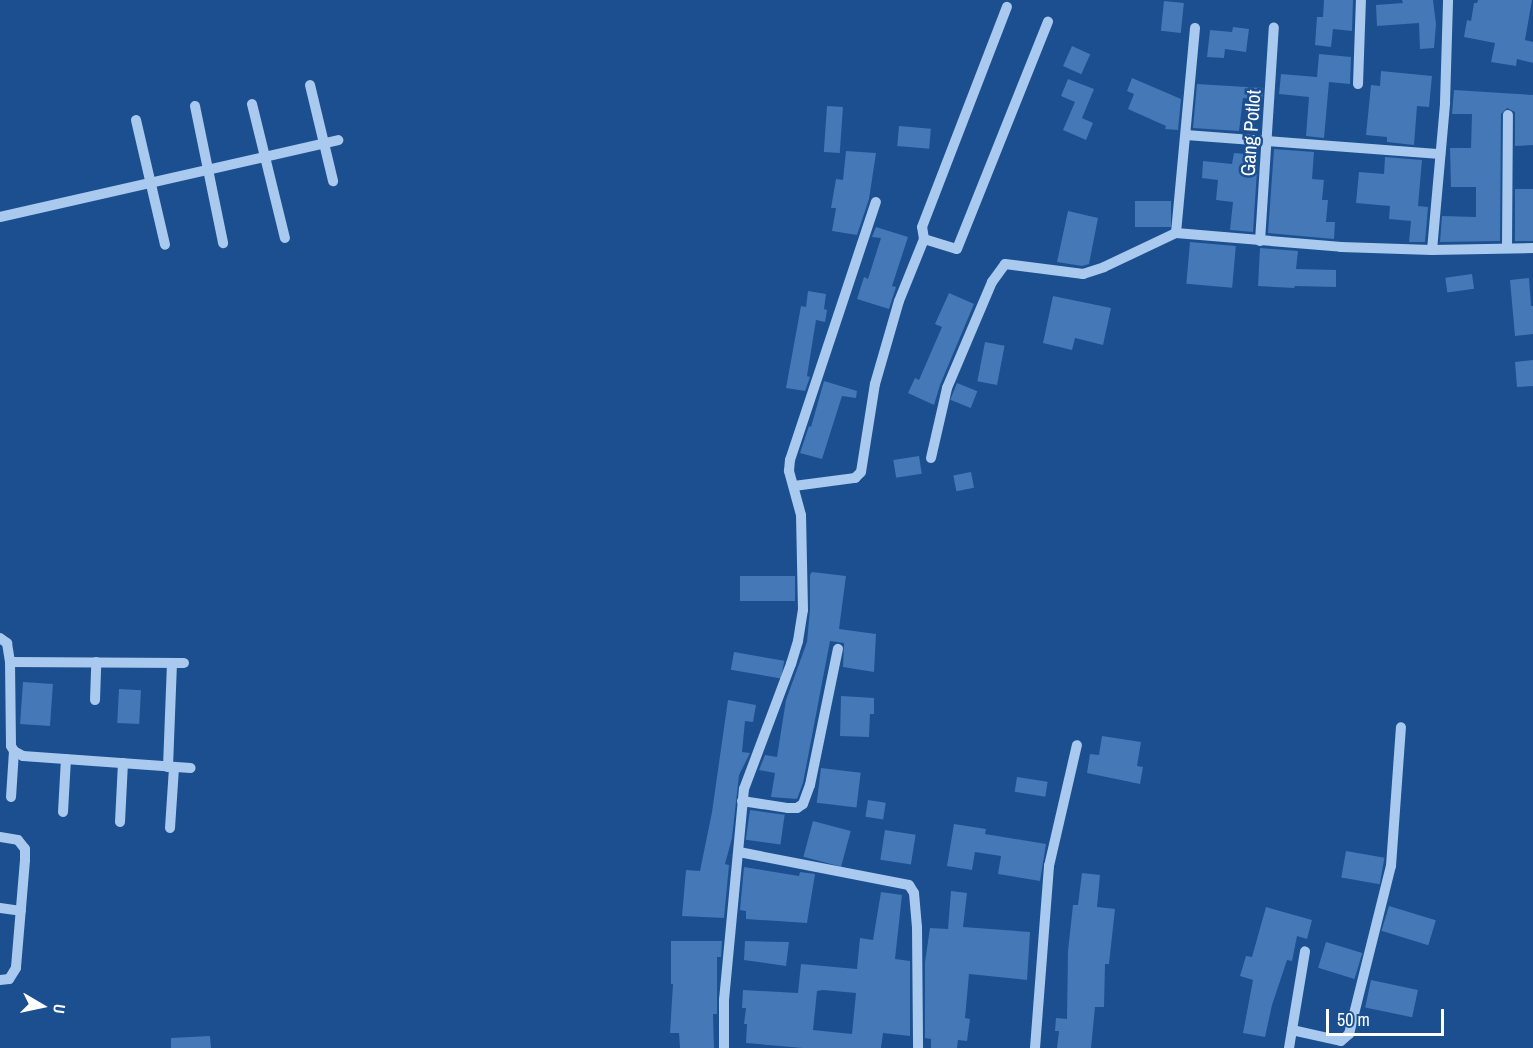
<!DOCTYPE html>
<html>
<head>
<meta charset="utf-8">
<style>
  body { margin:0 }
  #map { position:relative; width:1533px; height:1048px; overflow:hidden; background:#1b4f8f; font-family:"Archivo Narrow",sans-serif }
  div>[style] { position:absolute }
  .building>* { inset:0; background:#4478b7; transform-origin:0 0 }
  .minor>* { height:10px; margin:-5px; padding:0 5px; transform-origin:5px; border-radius:5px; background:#a9c9ee }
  span { translate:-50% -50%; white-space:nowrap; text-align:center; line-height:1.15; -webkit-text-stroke:5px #1b4f8f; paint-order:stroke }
  .street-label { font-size:20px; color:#fff }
  .north { position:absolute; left:12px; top:976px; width:60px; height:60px; -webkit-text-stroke:4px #1b4f8f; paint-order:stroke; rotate:99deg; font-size:16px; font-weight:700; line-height:24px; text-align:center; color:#fff }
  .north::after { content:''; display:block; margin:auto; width:21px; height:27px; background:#fff; clip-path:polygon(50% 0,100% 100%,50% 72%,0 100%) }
  .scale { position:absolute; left:1326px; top:1009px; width:118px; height:27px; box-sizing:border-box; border:3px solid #fff; border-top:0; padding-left:8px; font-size:18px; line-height:21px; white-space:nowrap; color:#fff; -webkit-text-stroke:4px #1b4f8f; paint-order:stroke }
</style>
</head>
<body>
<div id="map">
  <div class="building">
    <i style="clip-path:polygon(1324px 0,1353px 0,1352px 31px,1333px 29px,1331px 47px,1315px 45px,1317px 17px,1323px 17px)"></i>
    <i style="clip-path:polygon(1402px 0,1433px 0,1436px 24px,1434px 48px,1420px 49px,1419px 23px,1377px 26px,1376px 5px,1403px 3px)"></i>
    <i style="clip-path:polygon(1478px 0,1532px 0,1525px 40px,1533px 42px,1533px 63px,1517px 59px,1516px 66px,1491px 62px,1495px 43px,1464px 37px,1467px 20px,1471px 21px,1474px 3px,1477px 3px)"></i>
    <i style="left:1164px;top:1px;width:20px;height:30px;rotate:6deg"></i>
    <i style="clip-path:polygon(1233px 27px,1249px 29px,1246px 52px,1225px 49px,1224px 58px,1207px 57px,1210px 30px,1232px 32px)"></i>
    <i style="left:1072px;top:46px;width:20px;height:22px;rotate:24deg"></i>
    <i style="clip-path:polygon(1319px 54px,1351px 57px,1350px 84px,1329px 82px,1324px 138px,1306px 136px,1309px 97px,1279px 94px,1281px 74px,1317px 77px)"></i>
    <i style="clip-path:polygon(1381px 71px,1432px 76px,1429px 107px,1417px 106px,1414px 145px,1387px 142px,1387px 137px,1366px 135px,1371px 85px,1380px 86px)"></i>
    <i style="clip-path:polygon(1132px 78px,1181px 99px,1178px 130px,1165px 129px,1166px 126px,1128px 109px,1134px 94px,1127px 91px)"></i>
    <i style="clip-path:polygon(1068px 79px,1094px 89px,1082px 118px,1093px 123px,1086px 140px,1063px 130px,1075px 102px,1061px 96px)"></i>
    <i style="clip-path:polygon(1197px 84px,1263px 88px,1262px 100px,1243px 98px,1239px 131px,1193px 128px)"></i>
    <i style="clip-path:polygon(1454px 90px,1533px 95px,1533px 145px,1515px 146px,1515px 112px,1507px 108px,1501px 114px,1500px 241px,1440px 242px,1442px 216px,1476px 217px,1476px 187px,1451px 187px,1450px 148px,1471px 148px,1472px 114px,1452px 114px)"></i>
    <i style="left:827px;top:106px;width:16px;height:46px;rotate:4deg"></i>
    <i style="left:899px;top:126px;width:32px;height:20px;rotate:5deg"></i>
    <i style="clip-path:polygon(1274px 149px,1314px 152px,1312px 179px,1324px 180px,1322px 200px,1328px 200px,1326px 222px,1335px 222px,1334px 239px,1268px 233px)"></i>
    <i style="clip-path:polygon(846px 151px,876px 153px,869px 199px,857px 235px,832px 231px,836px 208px,831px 208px,836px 179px,843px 180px)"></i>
    <i style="clip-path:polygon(1234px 153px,1258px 155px,1253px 232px,1230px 230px,1233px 202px,1216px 200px,1218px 180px,1202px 178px,1203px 161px,1232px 164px)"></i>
    <i style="clip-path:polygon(1385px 157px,1422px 160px,1418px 206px,1428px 207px,1425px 242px,1409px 242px,1411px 221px,1389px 219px,1390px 206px,1356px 203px,1359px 172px,1384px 174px)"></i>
    <i style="left:1515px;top:189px;width:18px;height:52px"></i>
    <i style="left:1135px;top:201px;width:36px;height:26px"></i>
    <i style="clip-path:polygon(1068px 211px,1098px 218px,1089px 264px,1082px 266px,1057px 262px)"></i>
    <i style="clip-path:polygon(876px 227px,908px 237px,892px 286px,896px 287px,889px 309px,857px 299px,864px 277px,868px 279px,881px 238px,872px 237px)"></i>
    <i style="left:1190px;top:242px;width:46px;height:42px;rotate:5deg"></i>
    <i style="clip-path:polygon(1260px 248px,1298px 251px,1296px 269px,1336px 270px,1336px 287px,1295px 286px,1294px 288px,1258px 286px)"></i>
    <i style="left:1472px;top:274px;width:15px;height:27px;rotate:82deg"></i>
    <i style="clip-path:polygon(1529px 278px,1531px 306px,1533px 306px,1533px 334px,1515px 336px,1510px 280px)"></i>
    <i style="clip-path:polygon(808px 291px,826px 294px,824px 309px,827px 310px,825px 322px,816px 320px,807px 376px,810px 377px,805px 391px,786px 388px,801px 306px,806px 307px)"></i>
    <i style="clip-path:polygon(949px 293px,974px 304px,940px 385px,934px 405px,908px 393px,915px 378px,919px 380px,942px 327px,935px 324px)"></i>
    <i style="clip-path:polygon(1053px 296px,1111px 308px,1103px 345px,1075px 338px,1072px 350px,1043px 343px)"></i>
    <i style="left:985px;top:342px;width:20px;height:40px;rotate:11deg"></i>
    <i style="clip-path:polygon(1533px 360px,1533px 386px,1517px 387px,1515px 362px)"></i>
    <i style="clip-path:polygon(824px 381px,857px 391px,856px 398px,842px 396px,822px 459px,800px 453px,809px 426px,811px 427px)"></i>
    <i style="left:957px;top:383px;width:22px;height:18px;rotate:22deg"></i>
    <i style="left:919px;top:456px;width:18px;height:26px;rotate:81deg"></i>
    <i style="left:971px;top:472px;width:16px;height:18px;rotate:79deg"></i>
    <i style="clip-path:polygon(812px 572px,846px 576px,839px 629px,876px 634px,874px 672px,843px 667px,844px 643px,830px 641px,803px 783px,797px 799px,771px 797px,775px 773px,759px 770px,765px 755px,777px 757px,786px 700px,807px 642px,810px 610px,810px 575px)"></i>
    <i style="left:795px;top:576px;width:25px;height:55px;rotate:90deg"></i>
    <i style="left:734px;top:652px;width:51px;height:18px;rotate:10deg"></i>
    <i style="left:23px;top:682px;width:30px;height:42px;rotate:4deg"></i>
    <i style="left:119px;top:689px;width:22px;height:34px;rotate:3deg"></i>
    <i style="clip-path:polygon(841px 696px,874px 698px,874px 714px,870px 714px,869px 737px,840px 736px)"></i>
    <i style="clip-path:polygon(728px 700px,756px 705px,753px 722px,745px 721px,742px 752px,750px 753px,739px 775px,732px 838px,725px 864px,729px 865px,724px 918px,682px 916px,686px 870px,700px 871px,712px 812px)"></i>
    <i style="clip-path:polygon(1102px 736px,1141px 742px,1137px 766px,1143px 767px,1140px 784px,1087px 773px,1090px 754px,1099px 755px)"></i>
    <i style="left:821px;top:768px;width:40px;height:35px;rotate:7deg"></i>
    <i style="left:1017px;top:777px;width:31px;height:15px;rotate:9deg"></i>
    <i style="left:868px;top:800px;width:18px;height:17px;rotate:9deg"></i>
    <i style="left:750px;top:810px;width:35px;height:30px;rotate:8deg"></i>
    <i style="left:813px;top:821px;width:39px;height:37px;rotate:15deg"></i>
    <i style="clip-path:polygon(954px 824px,986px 829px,985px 834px,1046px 844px,1040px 881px,998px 874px,1001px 856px,975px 852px,972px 870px,947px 866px)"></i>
    <i style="left:885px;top:830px;width:31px;height:30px;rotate:9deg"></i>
    <i style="left:1346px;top:851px;width:39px;height:27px;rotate:10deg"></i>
    <i style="clip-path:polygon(744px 867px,799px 876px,800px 872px,815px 874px,807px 923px,746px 919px,746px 911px,740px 910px)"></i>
    <i style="clip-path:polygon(1082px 873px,1100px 875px,1097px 907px,1115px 909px,1109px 964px,1105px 964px,1104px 1007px,1095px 1007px,1091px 1048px,1057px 1048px,1059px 1031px,1055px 1031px,1056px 1018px,1067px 1019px,1068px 951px,1073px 905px,1078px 905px)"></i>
    <i style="clip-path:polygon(951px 891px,967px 893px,963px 927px,1030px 932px,1027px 980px,969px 974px,965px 1018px,970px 1019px,967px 1041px,958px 1040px,957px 1048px,931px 1048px,931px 1039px,925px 1038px,925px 962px,930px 928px,948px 929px)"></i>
    <i style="clip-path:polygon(evenodd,881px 892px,902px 895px,895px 959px,910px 961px,910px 1036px,883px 1033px,881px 1048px,803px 1048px,746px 1043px,747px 1024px,744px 1024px,746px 1008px,742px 1008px,743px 990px,798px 993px,801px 964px,857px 969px,860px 938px,873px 940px,881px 892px,823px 990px,856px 993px,852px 1034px,813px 1030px,817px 991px,823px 990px)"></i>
    <i style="left:1389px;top:906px;width:49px;height:26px;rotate:17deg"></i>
    <i style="clip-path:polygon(1266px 907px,1312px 920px,1307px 939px,1297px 936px,1292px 961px,1287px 960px,1272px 1005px,1265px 1037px,1243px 1033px,1253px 980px,1240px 976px,1246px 956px,1252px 957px)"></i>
    <i style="clip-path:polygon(671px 941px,722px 941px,721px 957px,717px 957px,717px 1014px,713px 1014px,714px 1048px,680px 1048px,679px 1033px,670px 1033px,673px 984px,671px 984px)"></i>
    <i style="clip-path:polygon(745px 941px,789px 942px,786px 966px,744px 960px)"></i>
    <i style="left:1326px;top:942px;width:38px;height:27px;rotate:17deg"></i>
    <i style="left:1371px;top:980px;width:48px;height:28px;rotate:12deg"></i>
    <i style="clip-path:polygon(210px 1036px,211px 1048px,171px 1048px,171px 1038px)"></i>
  </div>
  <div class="minor">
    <i style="left:1358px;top:84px;width:84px;rotate:-88deg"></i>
    <i style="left:310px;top:85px;width:99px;rotate:76.5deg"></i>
    <i style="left:252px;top:104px;width:138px;rotate:76.2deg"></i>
    <i style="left:195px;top:106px;width:140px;rotate:78.4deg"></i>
    <i style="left:136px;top:120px;width:128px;rotate:76.9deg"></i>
    <i style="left:1186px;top:135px;width:255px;rotate:4.3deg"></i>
    <i style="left:0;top:217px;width:347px;rotate:-12.8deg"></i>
    <i style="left:1176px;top:233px;width:206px;rotate:-84.7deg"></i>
    <i style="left:924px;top:239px;width:34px;rotate:17deg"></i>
    <i style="left:957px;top:249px;width:245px;rotate:-68.2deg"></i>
    <i style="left:1260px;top:241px;width:214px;rotate:-86.3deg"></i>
    <i style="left:1507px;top:248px;width:133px;rotate:-89.6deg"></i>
    <i style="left:1432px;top:250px;width:148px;rotate:-84.9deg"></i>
    <i style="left:1445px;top:103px;width:103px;rotate:-88.3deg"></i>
    <i style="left:931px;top:458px;width:72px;rotate:-77.1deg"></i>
    <i style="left:947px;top:388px;width:115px;rotate:-67deg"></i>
    <i style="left:992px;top:282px;width:22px;rotate:-54deg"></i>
    <i style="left:1005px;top:264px;width:79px;rotate:7.3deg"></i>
    <i style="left:1083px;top:274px;width:22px;rotate:-18deg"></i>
    <i style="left:1104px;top:267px;width:80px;rotate:-25.3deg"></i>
    <i style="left:1176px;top:233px;width:166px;rotate:4.8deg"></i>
    <i style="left:1341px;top:247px;width:91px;rotate:1.9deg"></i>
    <i style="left:1432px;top:250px;width:101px;rotate:-1.1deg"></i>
    <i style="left:794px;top:486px;width:62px;rotate:-7.5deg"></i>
    <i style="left:855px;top:478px;width:8px;rotate:-45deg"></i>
    <i style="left:861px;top:472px;width:89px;rotate:-81deg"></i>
    <i style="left:875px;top:384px;width:86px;rotate:-73.9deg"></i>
    <i style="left:899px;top:301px;width:67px;rotate:-68deg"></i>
    <i style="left:924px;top:239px;width:12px;rotate:-99deg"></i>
    <i style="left:922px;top:227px;width:236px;rotate:-68.9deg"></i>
    <i style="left:0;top:638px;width:9px;rotate:36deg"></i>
    <i style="left:7px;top:643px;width:19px;rotate:81deg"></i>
    <i style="left:10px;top:662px;width:84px;rotate:89.3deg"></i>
    <i style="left:11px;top:746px;width:6px;rotate:59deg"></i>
    <i style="left:14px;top:751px;width:46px;rotate:93.7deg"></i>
    <i style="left:10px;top:662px;width:174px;rotate:0.3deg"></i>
    <i style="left:95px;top:700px;width:38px;rotate:-88deg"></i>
    <i style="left:14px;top:751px;width:10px;rotate:29deg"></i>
    <i style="left:23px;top:756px;width:168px;rotate:4.1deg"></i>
    <i style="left:168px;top:767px;width:104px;rotate:-87.8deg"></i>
    <i style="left:742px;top:801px;width:47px;rotate:8.7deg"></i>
    <i style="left:788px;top:808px;width:9px"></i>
    <i style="left:797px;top:808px;width:7px;rotate:-34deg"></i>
    <i style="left:803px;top:804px;width:20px;rotate:-70deg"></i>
    <i style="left:810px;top:785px;width:139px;rotate:-78.4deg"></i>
    <i style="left:63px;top:812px;width:53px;rotate:-86.8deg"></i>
    <i style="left:120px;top:822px;width:59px;rotate:-87.1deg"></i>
    <i style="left:170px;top:828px;width:61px;rotate:-86.2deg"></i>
    <i style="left:0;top:837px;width:18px;rotate:9deg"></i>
    <i style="left:18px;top:840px;width:11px;rotate:52deg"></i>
    <i style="left:25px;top:849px;width:11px;rotate:90deg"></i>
    <i style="left:25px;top:860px;width:108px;rotate:94.8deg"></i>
    <i style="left:16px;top:968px;width:13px;rotate:122deg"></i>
    <i style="left:9px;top:979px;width:9px;rotate:174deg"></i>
    <i style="left:739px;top:852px;width:173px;rotate:11deg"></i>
    <i style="left:909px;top:885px;width:9px;rotate:58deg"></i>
    <i style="left:914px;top:893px;width:34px;rotate:85deg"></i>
    <i style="left:917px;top:927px;width:121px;rotate:89.5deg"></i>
    <i style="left:0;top:908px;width:21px;rotate:8deg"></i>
    <i style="left:1292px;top:1030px;width:50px;rotate:12.7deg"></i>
    <i style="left:1341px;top:1041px;width:11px;rotate:-41deg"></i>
    <i style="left:1349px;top:1034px;width:173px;rotate:-76deg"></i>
    <i style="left:1391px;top:866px;width:139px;rotate:-85.9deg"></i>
    <i style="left:724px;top:1048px;width:48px;rotate:-90deg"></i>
    <i style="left:724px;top:1000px;width:212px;rotate:-84.6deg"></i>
    <i style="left:744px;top:789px;width:134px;rotate:-69.4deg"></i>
    <i style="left:791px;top:664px;width:24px;rotate:-73deg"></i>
    <i style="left:798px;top:641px;width:31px;rotate:-81deg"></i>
    <i style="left:803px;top:610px;width:95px;rotate:-91.2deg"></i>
    <i style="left:801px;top:515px;width:46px;rotate:-105.3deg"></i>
    <i style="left:789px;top:471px;width:11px;rotate:-85deg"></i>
    <i style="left:790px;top:460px;width:272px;rotate:-71.6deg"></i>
    <i style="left:1035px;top:1048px;width:183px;rotate:-85.6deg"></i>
    <i style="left:1049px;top:866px;width:124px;rotate:-77deg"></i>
    <i style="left:1289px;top:1048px;width:98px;rotate:-80.6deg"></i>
  </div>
  <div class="street-label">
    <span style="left:1250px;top:133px;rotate:-86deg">Gang Potlot</span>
  </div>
  <div class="north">U</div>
  <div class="scale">50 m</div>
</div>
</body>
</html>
